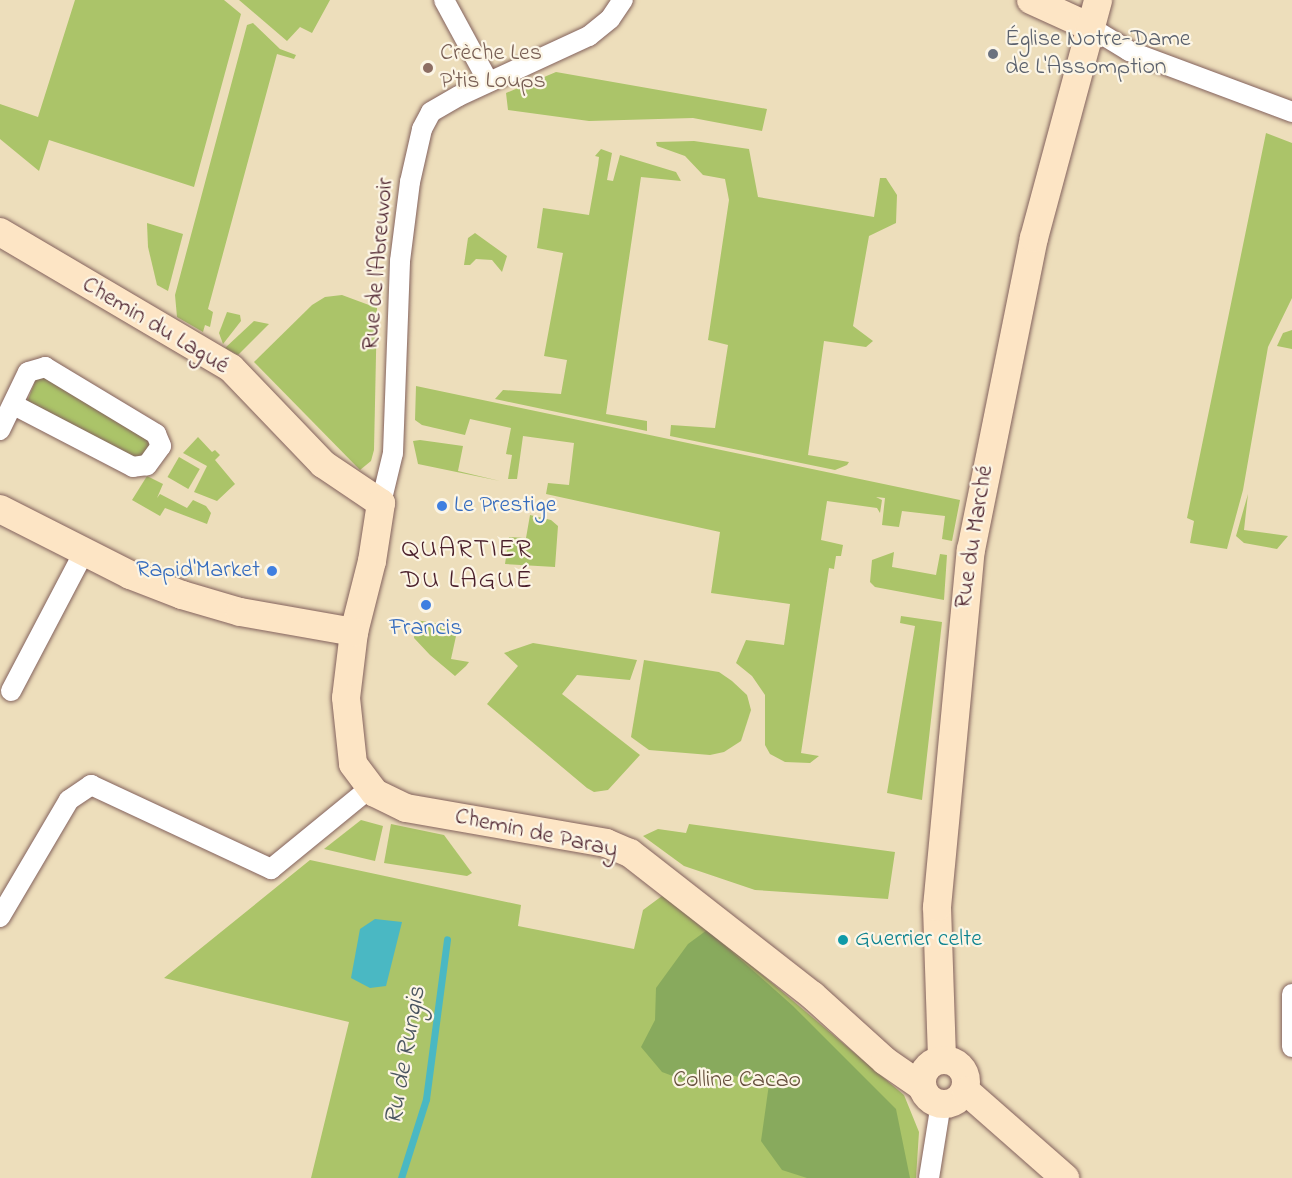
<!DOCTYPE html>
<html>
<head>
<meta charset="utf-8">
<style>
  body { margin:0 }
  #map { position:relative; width:1292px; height:1178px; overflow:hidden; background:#eddebb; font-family:"Indie Flower",sans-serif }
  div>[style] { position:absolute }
  .green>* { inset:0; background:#abc469; transform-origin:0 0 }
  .forest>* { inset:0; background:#88aa5d }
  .water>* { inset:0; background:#4ab8c3 }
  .stream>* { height:7px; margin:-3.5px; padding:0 3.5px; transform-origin:3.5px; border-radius:3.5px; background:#4ab8c3 }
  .roads { filter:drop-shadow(0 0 2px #83625d) drop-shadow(0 0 2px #83625d) }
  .street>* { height:20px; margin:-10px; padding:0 10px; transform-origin:10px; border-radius:10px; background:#fff }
  .secondary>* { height:28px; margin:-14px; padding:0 14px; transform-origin:14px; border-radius:14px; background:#fde5c5 }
  .secondary>.ring { margin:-14px; padding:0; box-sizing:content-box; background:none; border:28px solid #fde5c5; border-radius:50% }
  .dots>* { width:16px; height:16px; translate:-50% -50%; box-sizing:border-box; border:3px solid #fcf5e5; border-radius:50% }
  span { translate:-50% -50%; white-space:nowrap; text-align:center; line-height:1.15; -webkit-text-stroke:4.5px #fcf5e5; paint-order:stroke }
  .worship-label { font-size:24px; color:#5b616d }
  .left { translate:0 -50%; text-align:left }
  .education-label { font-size:24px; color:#785e54 }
  .street-label { font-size:24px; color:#4a1f2b }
  .shop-label { font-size:24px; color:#366cbe }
  .right { translate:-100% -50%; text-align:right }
  .culture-label { font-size:24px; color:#0d838f }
  .park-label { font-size:24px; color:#67513e }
  .water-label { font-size:26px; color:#4a5560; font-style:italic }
  .quarter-label { font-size:27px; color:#4a1f2b; letter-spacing:1.5px }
</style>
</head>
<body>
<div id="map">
  <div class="green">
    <i style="clip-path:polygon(75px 0,224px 0,241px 14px,194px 187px,49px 140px,39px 171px,0 139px,0 104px,38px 117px)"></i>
    <i style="clip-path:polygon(239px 0,330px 0,312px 33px,300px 27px,287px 41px)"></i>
    <i style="clip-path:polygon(253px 23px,280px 49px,296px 55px,294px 59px,277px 54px,208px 309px,213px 312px,210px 327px,205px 325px,203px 332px,177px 317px,175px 295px,247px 25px)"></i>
    <i style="clip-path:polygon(556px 72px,767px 109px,762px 131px,693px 118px,589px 121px,508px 110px,506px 93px)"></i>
    <i style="clip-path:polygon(1266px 133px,1292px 143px,1292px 298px,1268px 347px,1243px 490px,1227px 549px,1190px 543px,1194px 521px,1187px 518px)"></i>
    <i style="clip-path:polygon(694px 141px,749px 149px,758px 197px,874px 217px,880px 178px,886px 178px,897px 195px,896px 223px,869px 236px,853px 326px,873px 341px,866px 347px,824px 341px,808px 455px,849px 462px,847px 465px,835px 470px,670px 436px,671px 425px,715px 428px,728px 345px,708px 340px,729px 200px,725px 179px,703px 175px,685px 156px,657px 146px,656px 142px)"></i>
    <i style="clip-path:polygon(601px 149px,612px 153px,607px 180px,613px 181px,620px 155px,676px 172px,681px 181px,641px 177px,606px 414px,647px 421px,647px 431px,495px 399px,503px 390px,561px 394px,567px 360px,544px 356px,563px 253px,537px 248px,543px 208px,589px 215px,598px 165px,599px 157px,595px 156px)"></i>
    <i style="clip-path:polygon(147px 223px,183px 234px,168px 291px,157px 285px,148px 247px)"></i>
    <i style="clip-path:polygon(475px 233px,507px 256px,502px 272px,492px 260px,476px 259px,470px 265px,464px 265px,468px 238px)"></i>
    <i style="clip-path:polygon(342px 295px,377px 308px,374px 450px,371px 461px,360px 470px,254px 362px,312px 305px,325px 297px)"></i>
    <i style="clip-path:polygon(227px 312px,240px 315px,241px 321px,223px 344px,219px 333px)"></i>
    <i style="clip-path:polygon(254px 321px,269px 324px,238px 355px,225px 348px)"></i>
    <i style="clip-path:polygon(1292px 330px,1292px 349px,1277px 346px,1283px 333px)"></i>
    <i style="clip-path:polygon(38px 374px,146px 433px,154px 446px,139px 461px,27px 402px)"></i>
    <i style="clip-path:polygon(416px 386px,960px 500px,952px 541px,942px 539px,945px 516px,902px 511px,899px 527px,882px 525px,885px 498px,876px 497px,882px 500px,880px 513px,877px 508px,827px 501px,821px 540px,843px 545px,841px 556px,836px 556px,834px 569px,829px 568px,801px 753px,819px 756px,810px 763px,785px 762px,770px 754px,765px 745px,765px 695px,752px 676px,736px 663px,746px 640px,784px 645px,790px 604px,711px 593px,720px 532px,546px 494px,548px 483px,569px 485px,574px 443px,523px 436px,517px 479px,508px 479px,512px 455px,506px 454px,511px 428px,470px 419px,465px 435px,422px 425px,415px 420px)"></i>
    <i style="clip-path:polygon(198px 437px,212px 452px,215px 450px,220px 455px,215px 460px,235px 484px,217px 501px,194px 492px,207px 466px,183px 453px)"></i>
    <i style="clip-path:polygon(420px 440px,463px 446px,458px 471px,500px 481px,418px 464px,413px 441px)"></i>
    <i style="left:179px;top:457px;width:24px;height:23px;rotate:30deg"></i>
    <i style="clip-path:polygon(147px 476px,163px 484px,157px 498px,160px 494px,187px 508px,193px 500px,206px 506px,211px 513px,207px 524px,165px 508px,160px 516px,132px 500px)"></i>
    <i style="clip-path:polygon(1248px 494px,1244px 530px,1288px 536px,1277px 549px,1244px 543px,1236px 536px)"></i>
    <i style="clip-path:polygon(530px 515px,551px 520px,558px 526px,555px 567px,505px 564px,509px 537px,526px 538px)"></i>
    <i style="clip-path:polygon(894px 552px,892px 567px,936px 575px,940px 554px,947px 555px,944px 600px,875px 587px,870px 582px,872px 560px)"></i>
    <i style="clip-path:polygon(901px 616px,942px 622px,922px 800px,887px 793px,915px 626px,900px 623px)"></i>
    <i style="clip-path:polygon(416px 620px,458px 627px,451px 659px,469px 662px,466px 666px,455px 676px,430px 655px,414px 638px)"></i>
    <i style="clip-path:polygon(533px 643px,637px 660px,630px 680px,577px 675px,562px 694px,640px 755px,608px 790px,594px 792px,587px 788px,487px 704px,518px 666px,504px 653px)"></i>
    <i style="clip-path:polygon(644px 660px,719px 672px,732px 681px,747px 695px,751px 710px,741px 741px,724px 752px,710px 755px,649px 750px,631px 737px)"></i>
    <i style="clip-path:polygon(361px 820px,383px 826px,375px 861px,324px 849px)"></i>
    <i style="clip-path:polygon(391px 824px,444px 835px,472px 873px,467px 876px,384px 863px)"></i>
    <i style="clip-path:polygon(689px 824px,895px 852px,888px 899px,755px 890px,684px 866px,643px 836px,658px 829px,686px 833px)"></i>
    <i style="clip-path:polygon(310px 860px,521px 905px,518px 926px,634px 949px,643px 910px,666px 893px,904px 1095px,919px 1132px,916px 1178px,311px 1178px,349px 1022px,164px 978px)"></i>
  </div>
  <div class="forest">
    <i style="clip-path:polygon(707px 930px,793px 1006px,896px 1109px,910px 1178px,807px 1178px,782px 1170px,761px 1141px,769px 1084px,722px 1073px,705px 1088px,662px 1072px,641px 1047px,655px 1020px,656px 988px,688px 944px)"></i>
  </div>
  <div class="water">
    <i style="clip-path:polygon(375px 919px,402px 922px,386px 986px,370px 988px,351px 978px,360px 929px)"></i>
  </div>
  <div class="stream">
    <i style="left:401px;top:1178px;width:83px;rotate:-72.4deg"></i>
    <i style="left:426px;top:1099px;width:161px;rotate:-82.5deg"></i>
  </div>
  <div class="roads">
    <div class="street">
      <i style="left:444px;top:0;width:92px;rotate:61.5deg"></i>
      <i style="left:1090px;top:27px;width:46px;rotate:31.6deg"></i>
      <i style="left:1129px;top:51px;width:174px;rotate:20.5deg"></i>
      <i style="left:0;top:430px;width:64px;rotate:-64.2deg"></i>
      <i style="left:28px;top:372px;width:18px;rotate:-16deg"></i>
      <i style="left:45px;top:367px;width:130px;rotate:31.1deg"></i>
      <i style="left:156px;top:434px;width:13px;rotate:67deg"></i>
      <i style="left:161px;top:446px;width:24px;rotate:126deg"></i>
      <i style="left:147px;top:465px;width:14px;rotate:172deg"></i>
      <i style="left:133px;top:467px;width:134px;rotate:-152.5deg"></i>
      <i style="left:381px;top:503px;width:51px;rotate:-76.5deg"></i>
      <i style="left:393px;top:453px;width:192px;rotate:-87.9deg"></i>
      <i style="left:400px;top:261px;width:80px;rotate:-82.8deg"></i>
      <i style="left:410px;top:182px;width:54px;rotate:-77.2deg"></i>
      <i style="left:422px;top:129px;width:19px;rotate:-62deg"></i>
      <i style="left:431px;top:112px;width:32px;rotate:-30deg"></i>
      <i style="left:459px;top:96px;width:143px;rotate:-24.8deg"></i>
      <i style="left:589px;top:36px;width:27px;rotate:-39deg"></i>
      <i style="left:610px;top:19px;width:23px;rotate:-56deg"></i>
      <i style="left:11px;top:691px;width:157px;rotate:-62.3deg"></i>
      <i style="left:0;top:917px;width:136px;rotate:-59.5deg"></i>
      <i style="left:69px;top:800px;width:27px;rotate:-34deg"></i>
      <i style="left:91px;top:785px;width:199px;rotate:25deg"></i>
      <i style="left:271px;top:869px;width:128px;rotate:-39.3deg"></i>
      <i style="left:1292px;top:994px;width:53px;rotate:90deg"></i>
      <i style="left:929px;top:1178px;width:76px;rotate:-80.9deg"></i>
    </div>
    <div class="secondary">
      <i style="left:1031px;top:0;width:65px;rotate:24.6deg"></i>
      <i style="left:0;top:232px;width:268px;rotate:30.5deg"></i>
      <i style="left:231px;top:368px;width:133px;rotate:46.2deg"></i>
      <i style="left:323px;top:464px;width:70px;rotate:33.9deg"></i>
      <i style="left:381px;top:503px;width:59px;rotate:98.8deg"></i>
      <i style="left:372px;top:561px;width:73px;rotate:104.2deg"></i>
      <i style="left:354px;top:632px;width:66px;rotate:96.9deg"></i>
      <i style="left:346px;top:698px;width:66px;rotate:83.9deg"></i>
      <i style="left:353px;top:764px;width:36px;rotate:53deg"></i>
      <i style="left:375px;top:793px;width:34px;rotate:26deg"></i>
      <i style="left:406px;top:808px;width:203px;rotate:9.9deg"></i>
      <i style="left:606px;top:843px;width:26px;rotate:23deg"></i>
      <i style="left:630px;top:853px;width:231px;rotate:38deg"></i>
      <i style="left:812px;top:995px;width:98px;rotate:42.1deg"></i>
      <i style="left:885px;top:1061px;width:44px;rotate:34.8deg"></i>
      <i style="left:0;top:509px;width:146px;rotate:26.9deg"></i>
      <i style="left:130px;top:575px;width:56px;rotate:21deg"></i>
      <i style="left:182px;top:595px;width:60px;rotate:16.3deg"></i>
      <i style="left:240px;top:612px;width:116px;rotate:10deg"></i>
      <i style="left:942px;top:1058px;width:151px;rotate:-91.9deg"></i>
      <i style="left:937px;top:907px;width:359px;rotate:-84.6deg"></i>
      <i style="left:971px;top:550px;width:318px;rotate:-78.6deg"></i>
      <i style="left:1034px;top:238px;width:246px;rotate:-74.9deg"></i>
      <i class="ring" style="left:922px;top:1060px;width:16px;height:16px"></i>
      <i style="left:966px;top:1091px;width:132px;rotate:41.3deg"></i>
    </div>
  </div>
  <div class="dots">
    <i style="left:993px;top:54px;background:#6b7280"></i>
    <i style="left:428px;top:68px;background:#8d6e63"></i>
    <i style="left:442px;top:506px;background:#3f7fe0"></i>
    <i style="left:272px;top:571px;background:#3f7fe0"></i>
    <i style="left:426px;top:605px;background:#3f7fe0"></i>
    <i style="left:843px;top:940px;background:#0f9aa8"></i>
  </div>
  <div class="worship-label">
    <span class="left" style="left:1005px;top:54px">Église Notre-Dame<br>de L'Assomption</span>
  </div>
  <div class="education-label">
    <span class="left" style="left:440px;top:68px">Crèche Les<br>P'tis Loups</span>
  </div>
  <div class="street-label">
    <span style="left:379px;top:264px;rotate:-85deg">Rue de l'Abreuvoir</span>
    <span style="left:155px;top:326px;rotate:31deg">Chemin du Lagué</span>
    <span style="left:975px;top:537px;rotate:-81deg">Rue du Marché</span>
    <span style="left:536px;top:834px;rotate:12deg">Chemin de Paray</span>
  </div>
  <div class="shop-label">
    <span class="left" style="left:454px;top:506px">Le Prestige</span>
    <span class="right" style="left:260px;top:571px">Rapid'Market</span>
    <span style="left:426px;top:629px">Francis</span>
  </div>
  <div class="culture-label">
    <span class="left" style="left:855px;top:940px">Guerrier celte</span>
  </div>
  <div class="park-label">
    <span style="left:737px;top:1081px">Colline Cacao</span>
  </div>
  <div class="water-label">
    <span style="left:407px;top:1056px;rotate:-80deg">Ru de Rungis</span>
  </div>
  <div class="quarter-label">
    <span style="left:467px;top:565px">QUARTIER<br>DU LAGUÉ</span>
  </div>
</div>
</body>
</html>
